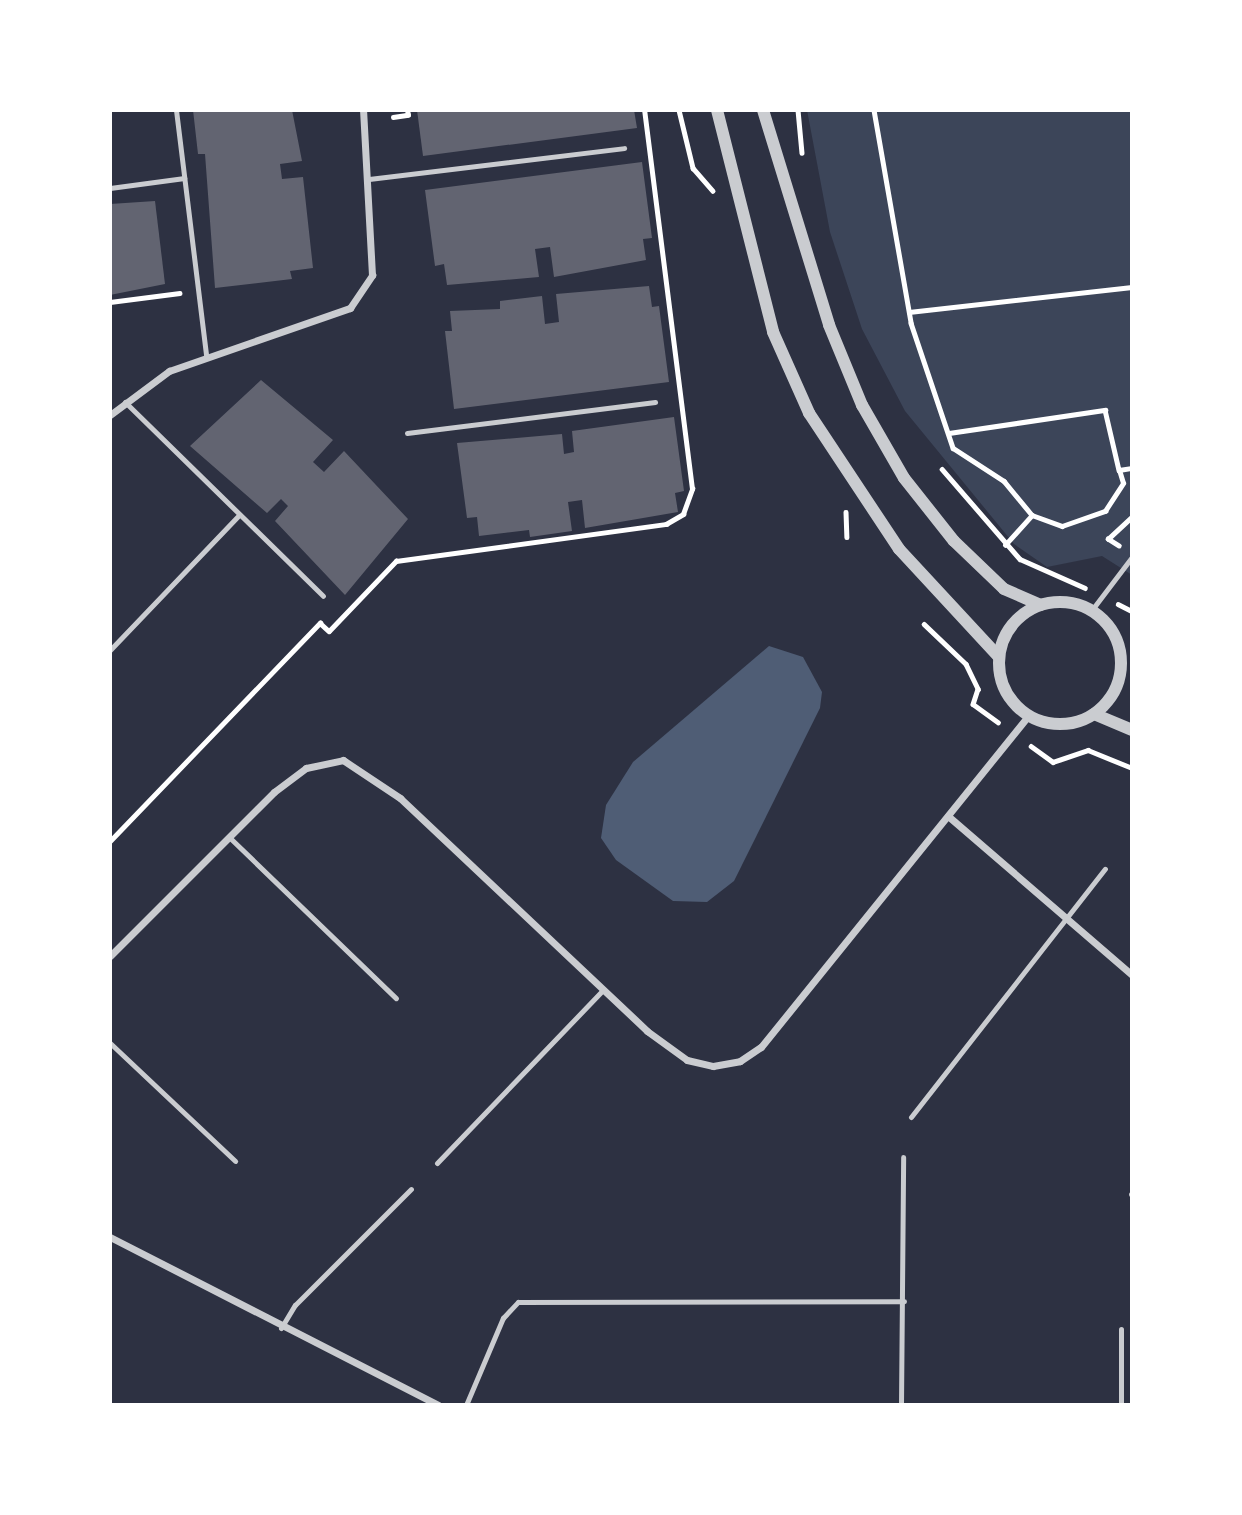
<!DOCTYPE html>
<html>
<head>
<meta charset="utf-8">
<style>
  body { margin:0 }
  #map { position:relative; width:1242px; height:1515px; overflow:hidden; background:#2d3142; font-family:"PT Sans",sans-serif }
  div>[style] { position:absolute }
  .green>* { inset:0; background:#3c4559 }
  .water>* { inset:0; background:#4f5d75 }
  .building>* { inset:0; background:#626471 }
  .path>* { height:4.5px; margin:-2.25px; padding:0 2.25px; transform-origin:2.25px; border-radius:2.25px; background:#fff }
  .service>* { height:5px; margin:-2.5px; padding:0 2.5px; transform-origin:2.5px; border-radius:2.5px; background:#caccd0 }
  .minor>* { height:7px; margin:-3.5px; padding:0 3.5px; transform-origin:3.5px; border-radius:3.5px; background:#caccd0 }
  .tertiary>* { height:12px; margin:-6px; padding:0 6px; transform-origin:6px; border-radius:6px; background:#caccd0 }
  .tertiary>.ring { margin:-6px; padding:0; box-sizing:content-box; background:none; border:12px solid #caccd0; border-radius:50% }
  span { translate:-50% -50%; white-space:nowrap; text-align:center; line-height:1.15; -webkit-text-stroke:5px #fff; paint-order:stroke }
  .frame { position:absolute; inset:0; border:112px solid #fff; pointer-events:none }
</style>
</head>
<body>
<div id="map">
  <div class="green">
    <i style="clip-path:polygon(807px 110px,1132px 110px,1132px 575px,1102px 556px,1047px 567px,1014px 544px,905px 411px,862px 329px,830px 232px)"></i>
  </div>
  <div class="water">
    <i style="clip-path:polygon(769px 646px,803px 657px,822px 692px,820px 708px,734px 881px,707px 902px,673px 901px,616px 860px,601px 838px,606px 805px,633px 762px)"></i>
  </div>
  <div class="building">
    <i style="clip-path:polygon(193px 110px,292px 110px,302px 161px,280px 164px,282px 179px,303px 177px,313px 268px,290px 271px,292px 279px,215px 288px,205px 154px,198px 154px)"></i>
    <i style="clip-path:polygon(417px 110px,634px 110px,637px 128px,423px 156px)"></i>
    <i style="clip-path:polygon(642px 162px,652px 238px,643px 239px,646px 260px,554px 277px,550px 247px,535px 249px,539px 277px,447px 285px,444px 264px,435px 266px,425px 190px)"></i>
    <i style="clip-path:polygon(155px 201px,165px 284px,110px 295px,110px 204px)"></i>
    <i style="clip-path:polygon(649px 286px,652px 307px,659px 306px,669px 382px,454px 409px,445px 331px,452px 331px,450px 311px,500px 309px,500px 301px,542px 296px,545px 324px,559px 322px,556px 294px)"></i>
    <i style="clip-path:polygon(261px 380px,333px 440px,313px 462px,324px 472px,344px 451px,408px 519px,345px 595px,275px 521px,288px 506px,281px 499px,267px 513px,190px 446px)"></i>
    <i style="clip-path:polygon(674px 417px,684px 491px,675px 493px,678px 512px,585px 528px,582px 500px,568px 502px,572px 531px,530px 537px,529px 530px,479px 536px,477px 517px,467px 518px,457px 443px,562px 434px,564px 454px,574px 452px,572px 431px)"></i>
  </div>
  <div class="path">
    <i style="left:679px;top:110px;width:60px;rotate:76.4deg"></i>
    <i style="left:693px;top:168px;width:30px;rotate:49deg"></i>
    <i style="left:798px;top:110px;width:43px;rotate:84.7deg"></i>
    <i style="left:874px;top:110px;width:216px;rotate:80.1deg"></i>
    <i style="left:911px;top:323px;width:132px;rotate:71.4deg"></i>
    <i style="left:953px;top:448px;width:61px;rotate:32.9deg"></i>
    <i style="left:1004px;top:481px;width:44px;rotate:50.5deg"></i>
    <i style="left:393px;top:117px;width:15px;rotate:-8deg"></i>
    <i style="left:408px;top:115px;width:5px;rotate:-101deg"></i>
    <i style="left:110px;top:302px;width:70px;rotate:-7.4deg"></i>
    <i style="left:909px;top:312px;width:224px;rotate:-6.4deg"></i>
    <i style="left:949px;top:433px;width:158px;rotate:-8.4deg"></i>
    <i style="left:1105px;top:410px;width:62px;rotate:76.9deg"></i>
    <i style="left:942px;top:469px;width:119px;rotate:49.1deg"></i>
    <i style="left:1020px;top:559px;width:71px;rotate:24deg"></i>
    <i style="left:846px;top:512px;width:25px;rotate:88deg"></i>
    <i style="left:1005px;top:545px;width:40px;rotate:-48deg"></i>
    <i style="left:1032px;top:515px;width:32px;rotate:20deg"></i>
    <i style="left:1062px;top:526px;width:46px;rotate:-19.2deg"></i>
    <i style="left:1105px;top:511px;width:33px;rotate:-57deg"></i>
    <i style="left:1123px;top:483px;width:14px;rotate:-107deg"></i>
    <i style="left:1119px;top:470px;width:13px;rotate:-9deg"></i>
    <i style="left:1119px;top:546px;width:13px;rotate:-148deg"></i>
    <i style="left:1108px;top:539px;width:33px;rotate:-43deg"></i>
    <i style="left:1118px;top:604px;width:16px;rotate:27deg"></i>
    <i style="left:924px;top:624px;width:58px;rotate:43.6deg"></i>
    <i style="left:966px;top:664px;width:28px;rotate:64deg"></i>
    <i style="left:978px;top:689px;width:16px;rotate:108deg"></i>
    <i style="left:973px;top:704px;width:31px;rotate:36deg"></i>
    <i style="left:1031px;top:746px;width:27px;rotate:36deg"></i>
    <i style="left:1053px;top:762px;width:37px;rotate:-19deg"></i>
    <i style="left:1088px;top:750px;width:48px;rotate:22.2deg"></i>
    <i style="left:110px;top:841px;width:303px;rotate:-46.1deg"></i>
    <i style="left:320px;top:623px;width:12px;rotate:42deg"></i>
    <i style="left:329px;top:631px;width:97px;rotate:-46.3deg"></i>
    <i style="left:396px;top:561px;width:273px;rotate:-7.8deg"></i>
    <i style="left:666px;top:524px;width:20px;rotate:-30deg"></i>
    <i style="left:683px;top:514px;width:27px;rotate:-70deg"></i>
    <i style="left:692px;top:489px;width:382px;rotate:-97.2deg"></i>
  </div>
  <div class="service">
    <i style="left:176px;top:110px;width:248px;rotate:83deg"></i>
    <i style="left:369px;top:179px;width:257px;rotate:-6.9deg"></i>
    <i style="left:110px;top:188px;width:75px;rotate:-7.7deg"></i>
    <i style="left:125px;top:402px;width:277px;rotate:44.4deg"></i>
    <i style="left:407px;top:433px;width:250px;rotate:-7.1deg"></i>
    <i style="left:1091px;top:611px;width:68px;rotate:-52.8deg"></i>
    <i style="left:110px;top:650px;width:185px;rotate:-46.3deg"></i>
    <i style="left:229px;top:837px;width:232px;rotate:44deg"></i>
    <i style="left:110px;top:1043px;width:172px;rotate:43.3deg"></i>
    <i style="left:911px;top:1117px;width:315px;rotate:-52deg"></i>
    <i style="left:437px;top:1163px;width:240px;rotate:-46.2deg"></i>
    <i style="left:1131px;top:1194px;width:1px"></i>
    <i style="left:281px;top:1328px;width:27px;rotate:-59deg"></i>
    <i style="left:295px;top:1305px;width:164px;rotate:-45deg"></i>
    <i style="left:1121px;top:1329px;width:76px;rotate:90deg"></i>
    <i style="left:466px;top:1405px;width:95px;rotate:-67deg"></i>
    <i style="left:503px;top:1318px;width:22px;rotate:-47deg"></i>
    <i style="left:518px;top:1302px;width:386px;rotate:-0.1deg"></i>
    <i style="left:901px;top:1405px;width:248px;rotate:-89.5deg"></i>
  </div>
  <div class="minor">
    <i style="left:110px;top:415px;width:74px;rotate:-36.7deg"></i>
    <i style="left:169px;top:371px;width:192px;rotate:-19.2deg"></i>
    <i style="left:350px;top:308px;width:40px;rotate:-56deg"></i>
    <i style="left:372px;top:275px;width:165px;rotate:-93.1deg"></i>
    <i style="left:948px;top:816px;width:243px;rotate:40.8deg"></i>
    <i style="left:110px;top:956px;width:232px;rotate:-45deg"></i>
    <i style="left:274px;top:792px;width:40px;rotate:-37deg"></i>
    <i style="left:306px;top:768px;width:38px;rotate:-12deg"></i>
    <i style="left:343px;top:760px;width:69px;rotate:33.7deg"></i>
    <i style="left:400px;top:798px;width:340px;rotate:43.3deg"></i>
    <i style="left:647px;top:1031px;width:49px;rotate:35.9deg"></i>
    <i style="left:687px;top:1060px;width:27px;rotate:13deg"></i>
    <i style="left:713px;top:1066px;width:27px;rotate:-10deg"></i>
    <i style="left:740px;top:1061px;width:25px;rotate:-34deg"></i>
    <i style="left:761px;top:1047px;width:425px;rotate:-51.1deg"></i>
    <i style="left:110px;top:1237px;width:369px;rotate:27.1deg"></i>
  </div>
  <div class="tertiary">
    <i style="left:717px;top:110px;width:229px;rotate:75.8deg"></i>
    <i style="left:773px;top:332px;width:89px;rotate:66deg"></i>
    <i style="left:809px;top:413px;width:163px;rotate:56.5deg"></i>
    <i style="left:899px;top:549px;width:147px;rotate:47.2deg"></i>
    <i style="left:763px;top:110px;width:225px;rotate:72.9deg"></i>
    <i style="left:829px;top:325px;width:87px;rotate:67.6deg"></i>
    <i style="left:862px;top:405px;width:84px;rotate:60.1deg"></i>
    <i style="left:904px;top:478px;width:80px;rotate:51.6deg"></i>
    <i style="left:954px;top:541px;width:69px;rotate:43.8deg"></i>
    <i style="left:1004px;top:589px;width:40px;rotate:23.4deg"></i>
    <i class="ring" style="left:999px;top:602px;width:110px;height:110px"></i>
    <i style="left:1094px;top:714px;width:41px;rotate:22.8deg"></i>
  </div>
  <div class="frame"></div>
</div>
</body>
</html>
